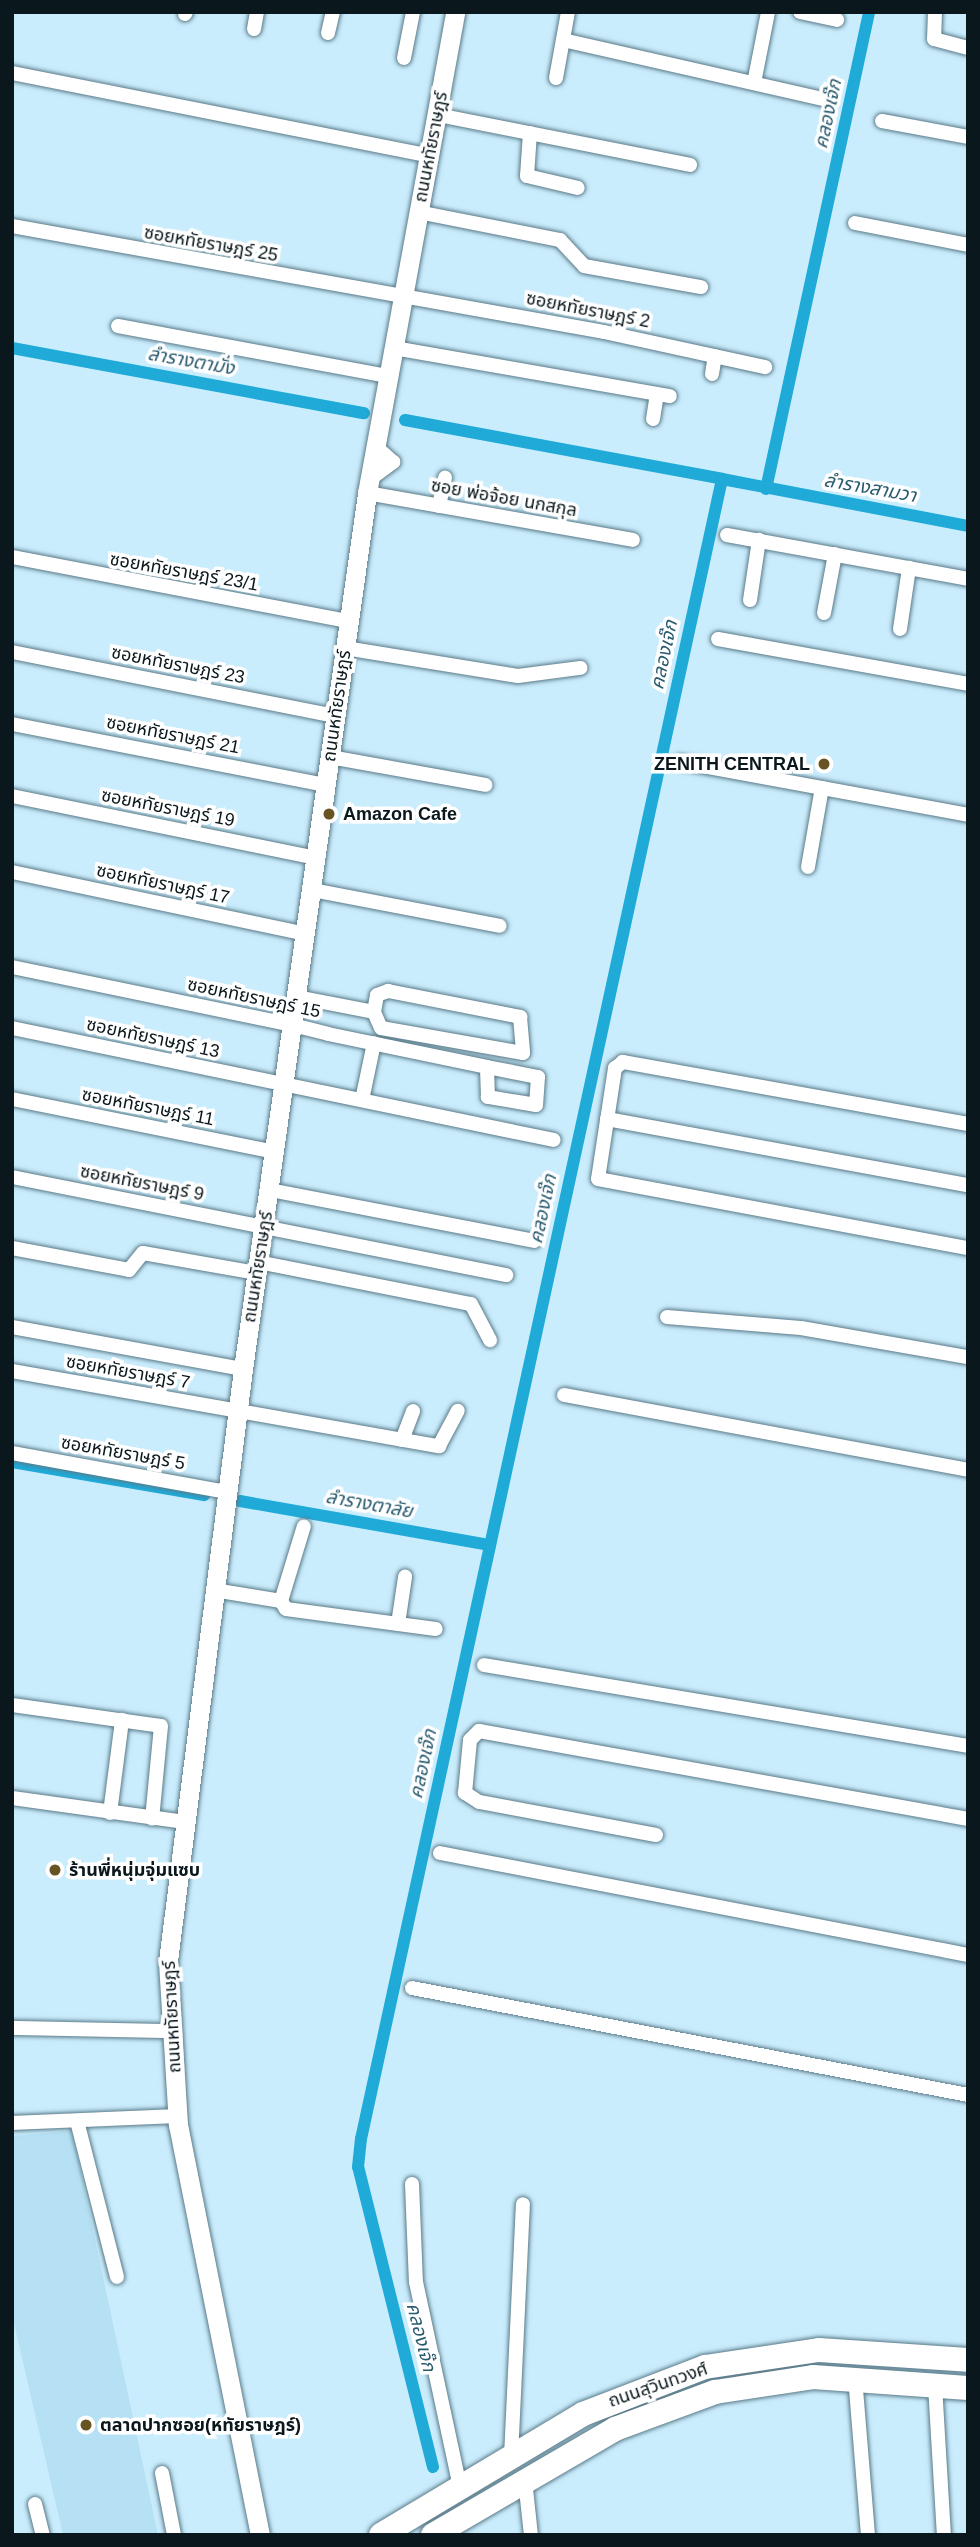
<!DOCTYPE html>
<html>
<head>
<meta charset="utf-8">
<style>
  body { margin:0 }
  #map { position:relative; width:980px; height:2547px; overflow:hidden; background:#caedfd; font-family:Helvetica,"Noto Sans Thai",sans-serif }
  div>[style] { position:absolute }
  .built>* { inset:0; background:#b6e1f4 }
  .canal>* { height:12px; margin:-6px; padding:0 6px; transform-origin:6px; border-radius:6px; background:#1faad8 }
  .roads { filter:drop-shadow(0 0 2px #5a7a88) drop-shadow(0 0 2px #5a7a88) }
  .street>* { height:14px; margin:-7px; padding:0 7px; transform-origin:7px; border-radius:7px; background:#fff }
  .secondary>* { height:19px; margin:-9.5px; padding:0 9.5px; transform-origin:9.5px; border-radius:9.5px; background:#fff }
  .highway>* { height:24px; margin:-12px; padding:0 12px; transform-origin:12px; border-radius:12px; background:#fff }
  .dots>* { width:19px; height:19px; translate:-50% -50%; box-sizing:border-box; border:4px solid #fff; border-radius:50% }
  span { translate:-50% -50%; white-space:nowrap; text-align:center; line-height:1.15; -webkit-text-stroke:7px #fff; paint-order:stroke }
  .street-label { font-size:18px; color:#0a171c }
  .poi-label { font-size:18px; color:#0a171c; font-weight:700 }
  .right { translate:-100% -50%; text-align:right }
  .left { translate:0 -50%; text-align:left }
  .water-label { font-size:19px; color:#295b6f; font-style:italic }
  .frame { position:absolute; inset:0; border:14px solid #0a171c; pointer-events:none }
</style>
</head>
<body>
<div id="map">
  <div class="built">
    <i style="clip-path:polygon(72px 2131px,158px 2535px,63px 2535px,12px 2315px,12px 2136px)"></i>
  </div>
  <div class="canal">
    <i style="left:12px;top:348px;width:358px;rotate:10.5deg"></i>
    <i style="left:405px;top:420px;width:322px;rotate:10.5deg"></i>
    <i style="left:766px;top:489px;width:488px;rotate:-77.8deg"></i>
    <i style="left:12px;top:1462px;width:195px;rotate:9.8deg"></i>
    <i style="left:240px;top:1501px;width:254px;rotate:10deg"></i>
    <i style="left:433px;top:2467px;width:309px;rotate:-104deg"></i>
    <i style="left:358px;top:2167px;width:28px;rotate:-84deg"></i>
    <i style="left:361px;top:2139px;width:1699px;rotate:-77.73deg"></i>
    <i style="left:722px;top:479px;width:250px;rotate:10.8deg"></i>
  </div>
  <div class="roads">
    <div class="street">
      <i style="left:800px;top:12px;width:38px;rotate:12deg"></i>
      <i style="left:935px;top:12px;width:27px;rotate:92deg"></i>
      <i style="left:934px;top:39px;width:35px;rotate:15deg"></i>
      <i style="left:185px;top:14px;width:2px;rotate:-63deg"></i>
      <i style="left:254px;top:29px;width:17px;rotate:-80deg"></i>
      <i style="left:328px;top:33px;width:22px;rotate:-77deg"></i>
      <i style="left:563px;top:40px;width:272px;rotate:12.8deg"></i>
      <i style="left:404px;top:58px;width:47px;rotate:-78.9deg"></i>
      <i style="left:12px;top:73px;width:426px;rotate:11.2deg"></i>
      <i style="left:556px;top:78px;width:67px;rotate:-79.7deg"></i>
      <i style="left:754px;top:83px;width:72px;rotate:-78.8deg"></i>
      <i style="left:438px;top:115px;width:257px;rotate:11.2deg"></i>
      <i style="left:882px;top:121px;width:87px;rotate:10.5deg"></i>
      <i style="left:530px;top:133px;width:43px;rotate:94deg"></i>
      <i style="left:527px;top:176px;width:52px;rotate:13.2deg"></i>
      <i style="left:418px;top:212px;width:145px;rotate:11.2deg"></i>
      <i style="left:560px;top:240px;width:35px;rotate:47deg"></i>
      <i style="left:584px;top:266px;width:119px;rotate:10.2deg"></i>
      <i style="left:855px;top:223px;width:115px;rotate:11deg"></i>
      <i style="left:12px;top:226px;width:601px;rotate:10.15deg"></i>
      <i style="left:604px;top:332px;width:165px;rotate:12.3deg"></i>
      <i style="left:118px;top:326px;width:276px;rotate:10.5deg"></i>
      <i style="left:394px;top:348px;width:280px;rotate:9.9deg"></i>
      <i style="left:712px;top:374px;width:18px;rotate:-81deg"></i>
      <i style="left:653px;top:419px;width:25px;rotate:-81deg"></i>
      <i style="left:370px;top:479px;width:29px;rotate:-36deg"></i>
      <i style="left:393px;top:462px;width:24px;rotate:-138deg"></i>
      <i style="left:367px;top:493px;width:270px;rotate:10deg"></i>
      <i style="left:439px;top:506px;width:29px;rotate:-78deg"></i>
      <i style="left:727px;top:535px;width:245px;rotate:10.3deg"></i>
      <i style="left:12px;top:557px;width:343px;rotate:10.8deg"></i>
      <i style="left:750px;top:600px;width:61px;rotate:-81.5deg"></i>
      <i style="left:824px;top:613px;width:60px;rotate:-79.4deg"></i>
      <i style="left:900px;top:629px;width:62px;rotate:-81.6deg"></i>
      <i style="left:718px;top:639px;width:254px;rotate:10.2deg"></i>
      <i style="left:345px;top:648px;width:175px;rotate:9.2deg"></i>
      <i style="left:518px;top:676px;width:63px;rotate:-7.4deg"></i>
      <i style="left:12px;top:652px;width:330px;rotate:11.2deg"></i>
      <i style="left:12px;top:724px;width:320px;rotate:11deg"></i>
      <i style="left:330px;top:757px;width:158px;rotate:10.2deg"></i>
      <i style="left:680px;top:762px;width:293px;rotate:10.4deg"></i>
      <i style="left:12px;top:796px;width:310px;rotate:11.5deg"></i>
      <i style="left:808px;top:867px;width:80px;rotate:-80deg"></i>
      <i style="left:12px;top:872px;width:300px;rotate:11.9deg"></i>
      <i style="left:312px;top:890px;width:191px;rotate:10.8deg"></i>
      <i style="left:12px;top:967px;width:287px;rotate:11.7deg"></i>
      <i style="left:293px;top:1025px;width:36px;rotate:14deg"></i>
      <i style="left:328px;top:1034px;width:162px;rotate:11.7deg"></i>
      <i style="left:487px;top:1067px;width:52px;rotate:11.1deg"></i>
      <i style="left:538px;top:1077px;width:28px;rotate:94deg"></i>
      <i style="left:536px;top:1105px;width:49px;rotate:-170.5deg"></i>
      <i style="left:488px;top:1097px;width:30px;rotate:-92deg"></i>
      <i style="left:388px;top:991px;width:135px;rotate:11.1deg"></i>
      <i style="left:520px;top:1017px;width:36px;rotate:85deg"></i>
      <i style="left:523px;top:1053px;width:144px;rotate:-170deg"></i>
      <i style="left:381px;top:1028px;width:17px;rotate:-114deg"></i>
      <i style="left:374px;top:1012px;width:17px;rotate:-80deg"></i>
      <i style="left:377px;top:995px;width:12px;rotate:-20deg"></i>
      <i style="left:297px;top:997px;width:78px;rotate:11deg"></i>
      <i style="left:12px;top:1028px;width:553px;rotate:11.68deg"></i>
      <i style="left:12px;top:1099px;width:269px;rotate:11.4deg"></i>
      <i style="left:362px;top:1100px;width:58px;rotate:-78.1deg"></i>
      <i style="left:607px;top:1119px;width:367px;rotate:10.4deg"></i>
      <i style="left:968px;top:1124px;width:351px;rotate:-169.8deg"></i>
      <i style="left:623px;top:1062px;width:10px;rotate:143deg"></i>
      <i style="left:615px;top:1068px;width:112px;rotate:98.7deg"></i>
      <i style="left:598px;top:1179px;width:376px;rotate:10.6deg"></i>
      <i style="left:12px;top:1177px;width:504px;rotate:11.22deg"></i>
      <i style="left:270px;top:1190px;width:269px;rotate:10.9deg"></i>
      <i style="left:12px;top:1248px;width:119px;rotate:10.6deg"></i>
      <i style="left:129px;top:1270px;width:22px;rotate:-51deg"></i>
      <i style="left:143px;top:1253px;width:116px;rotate:10deg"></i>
      <i style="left:258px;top:1262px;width:217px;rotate:11.2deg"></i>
      <i style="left:471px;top:1304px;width:41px;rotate:62.2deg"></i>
      <i style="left:667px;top:1317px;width:134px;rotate:4.7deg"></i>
      <i style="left:801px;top:1328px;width:169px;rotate:9.9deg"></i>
      <i style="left:12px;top:1327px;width:235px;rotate:10.3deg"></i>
      <i style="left:12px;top:1371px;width:434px;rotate:10deg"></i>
      <i style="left:439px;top:1446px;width:40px;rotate:-62deg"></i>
      <i style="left:564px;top:1395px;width:411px;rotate:10.5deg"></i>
      <i style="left:402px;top:1440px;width:31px;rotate:-69deg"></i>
      <i style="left:12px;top:1453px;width:219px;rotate:10.3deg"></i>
      <i style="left:214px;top:1590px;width:68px;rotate:9.3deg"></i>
      <i style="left:281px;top:1601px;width:9px;rotate:58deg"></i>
      <i style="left:286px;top:1609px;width:151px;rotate:7.6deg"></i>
      <i style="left:281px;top:1601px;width:78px;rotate:-73deg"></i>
      <i style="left:398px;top:1624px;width:48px;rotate:-81.5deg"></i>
      <i style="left:484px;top:1665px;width:491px;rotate:9.5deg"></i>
      <i style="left:12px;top:1705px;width:150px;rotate:8deg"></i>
      <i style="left:161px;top:1726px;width:93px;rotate:95.5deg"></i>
      <i style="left:12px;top:1798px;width:175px;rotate:7.9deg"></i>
      <i style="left:110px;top:1813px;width:94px;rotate:-82.6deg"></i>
      <i style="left:656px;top:1835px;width:180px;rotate:-169.4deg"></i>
      <i style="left:479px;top:1802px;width:17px;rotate:-147deg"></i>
      <i style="left:465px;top:1793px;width:53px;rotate:-84.6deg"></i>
      <i style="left:470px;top:1740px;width:13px;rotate:-45deg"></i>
      <i style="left:479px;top:1731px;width:497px;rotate:10.2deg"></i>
      <i style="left:440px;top:1853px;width:538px;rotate:10.93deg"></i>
      <i style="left:412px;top:1988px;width:566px;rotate:10.89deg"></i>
      <i style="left:12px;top:2028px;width:157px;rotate:1.1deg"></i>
      <i style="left:77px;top:2121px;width:161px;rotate:75.6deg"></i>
      <i style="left:12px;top:2123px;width:165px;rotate:-2.4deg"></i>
      <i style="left:412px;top:2184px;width:98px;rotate:87.7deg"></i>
      <i style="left:416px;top:2282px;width:210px;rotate:77.9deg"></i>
      <i style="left:855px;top:2377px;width:159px;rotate:85.3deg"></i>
      <i style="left:935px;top:2385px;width:150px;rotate:86.6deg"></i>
      <i style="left:511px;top:2457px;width:253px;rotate:-87.3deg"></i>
      <i style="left:162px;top:2473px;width:63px;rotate:79deg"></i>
      <i style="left:525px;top:2480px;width:55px;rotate:83.8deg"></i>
      <i style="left:35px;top:2504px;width:32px;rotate:76deg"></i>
    </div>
    <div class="secondary">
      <i style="left:260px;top:2535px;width:418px;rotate:-101.3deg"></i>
      <i style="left:178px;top:2125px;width:164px;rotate:-93.5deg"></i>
      <i style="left:168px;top:1961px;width:597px;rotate:-82.78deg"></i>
      <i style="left:243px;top:1369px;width:885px;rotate:-81.94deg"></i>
      <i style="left:367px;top:493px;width:489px;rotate:-79.6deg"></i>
    </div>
    <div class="highway">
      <i style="left:381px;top:2535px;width:235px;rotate:-30.9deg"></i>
      <i style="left:583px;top:2414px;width:131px;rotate:-21.1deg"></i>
      <i style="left:705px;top:2367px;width:115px;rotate:-8.5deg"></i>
      <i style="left:819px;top:2350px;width:149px;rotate:3.8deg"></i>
      <i style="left:433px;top:2535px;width:211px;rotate:-30.2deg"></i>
      <i style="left:615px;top:2429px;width:107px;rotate:-20.3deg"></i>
      <i style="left:715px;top:2392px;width:99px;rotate:-8.7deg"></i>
      <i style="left:813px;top:2377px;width:155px;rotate:4.1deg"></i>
    </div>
  </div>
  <div class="dots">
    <i style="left:824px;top:764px;background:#685322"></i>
    <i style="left:329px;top:814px;background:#685322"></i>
    <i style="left:55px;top:1870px;background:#685322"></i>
    <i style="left:86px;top:2425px;background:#685322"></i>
  </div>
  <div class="street-label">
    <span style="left:431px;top:147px;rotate:-79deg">ถนนหทัยราษฎร์</span>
    <span style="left:211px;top:244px;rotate:10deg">ซอยหทัยราษฎร์ 25</span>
    <span style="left:588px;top:310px;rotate:11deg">ซอยหทัยราษฎร์ 2</span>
    <span style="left:504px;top:498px;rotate:10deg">ซอย พ่อจ้อย นกสกุล</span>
    <span style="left:184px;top:572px;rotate:10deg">ซอยหทัยราษฎร์ 23/1</span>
    <span style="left:178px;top:665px;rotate:11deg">ซอยหทัยราษฎร์ 23</span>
    <span style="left:337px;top:706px;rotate:-82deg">ถนนหทัยราษฎร์</span>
    <span style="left:173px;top:735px;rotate:11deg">ซอยหทัยราษฎร์ 21</span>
    <span style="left:168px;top:808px;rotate:11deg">ซอยหทัยราษฎร์ 19</span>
    <span style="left:163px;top:884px;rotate:12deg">ซอยหทัยราษฎร์ 17</span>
    <span style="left:254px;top:998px;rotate:12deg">ซอยหทัยราษฎร์ 15</span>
    <span style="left:153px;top:1038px;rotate:12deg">ซอยหทัยราษฎร์ 13</span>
    <span style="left:148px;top:1107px;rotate:11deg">ซอยหทัยราษฎร์ 11</span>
    <span style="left:142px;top:1183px;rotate:11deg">ซอยหทัยราษฎร์ 9</span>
    <span style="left:258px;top:1267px;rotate:-81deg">ถนนหทัยราษฎร์</span>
    <span style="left:128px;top:1372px;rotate:10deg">ซอยหทัยราษฎร์ 7</span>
    <span style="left:123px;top:1453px;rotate:10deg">ซอยหทัยราษฎร์ 5</span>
    <span style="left:172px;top:2017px;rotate:-93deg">ถนนหทัยราษฎร์</span>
    <span style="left:658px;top:2385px;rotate:-19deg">ถนนสุวินทวงศ์</span>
  </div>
  <div class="poi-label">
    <span class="right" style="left:810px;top:764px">ZENITH CENTRAL</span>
    <span class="left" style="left:343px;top:814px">Amazon Cafe</span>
    <span class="left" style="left:69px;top:1870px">ร้านพี่หนุ่มจุ่มแซบ</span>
    <span class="left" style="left:100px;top:2425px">ตลาดปากซอย(หทัยราษฎร์)</span>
  </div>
  <div class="water-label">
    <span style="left:828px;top:114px;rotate:-78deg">คลองเจ๊ก</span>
    <span style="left:191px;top:361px;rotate:10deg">ลำรางตามั่ง</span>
    <span style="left:870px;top:488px;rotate:10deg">ลำรางสามวา</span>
    <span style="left:664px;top:655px;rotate:-78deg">คลองเจ๊ก</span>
    <span style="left:543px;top:1209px;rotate:-78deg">คลองเจ๊ก</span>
    <span style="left:369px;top:1504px;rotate:10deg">ลำรางตาลัย</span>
    <span style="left:423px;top:1764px;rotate:-78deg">คลองเจ๊ก</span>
    <span style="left:421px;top:2337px;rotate:76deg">คลองเจ๊ก</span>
  </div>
  <div class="frame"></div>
</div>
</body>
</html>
